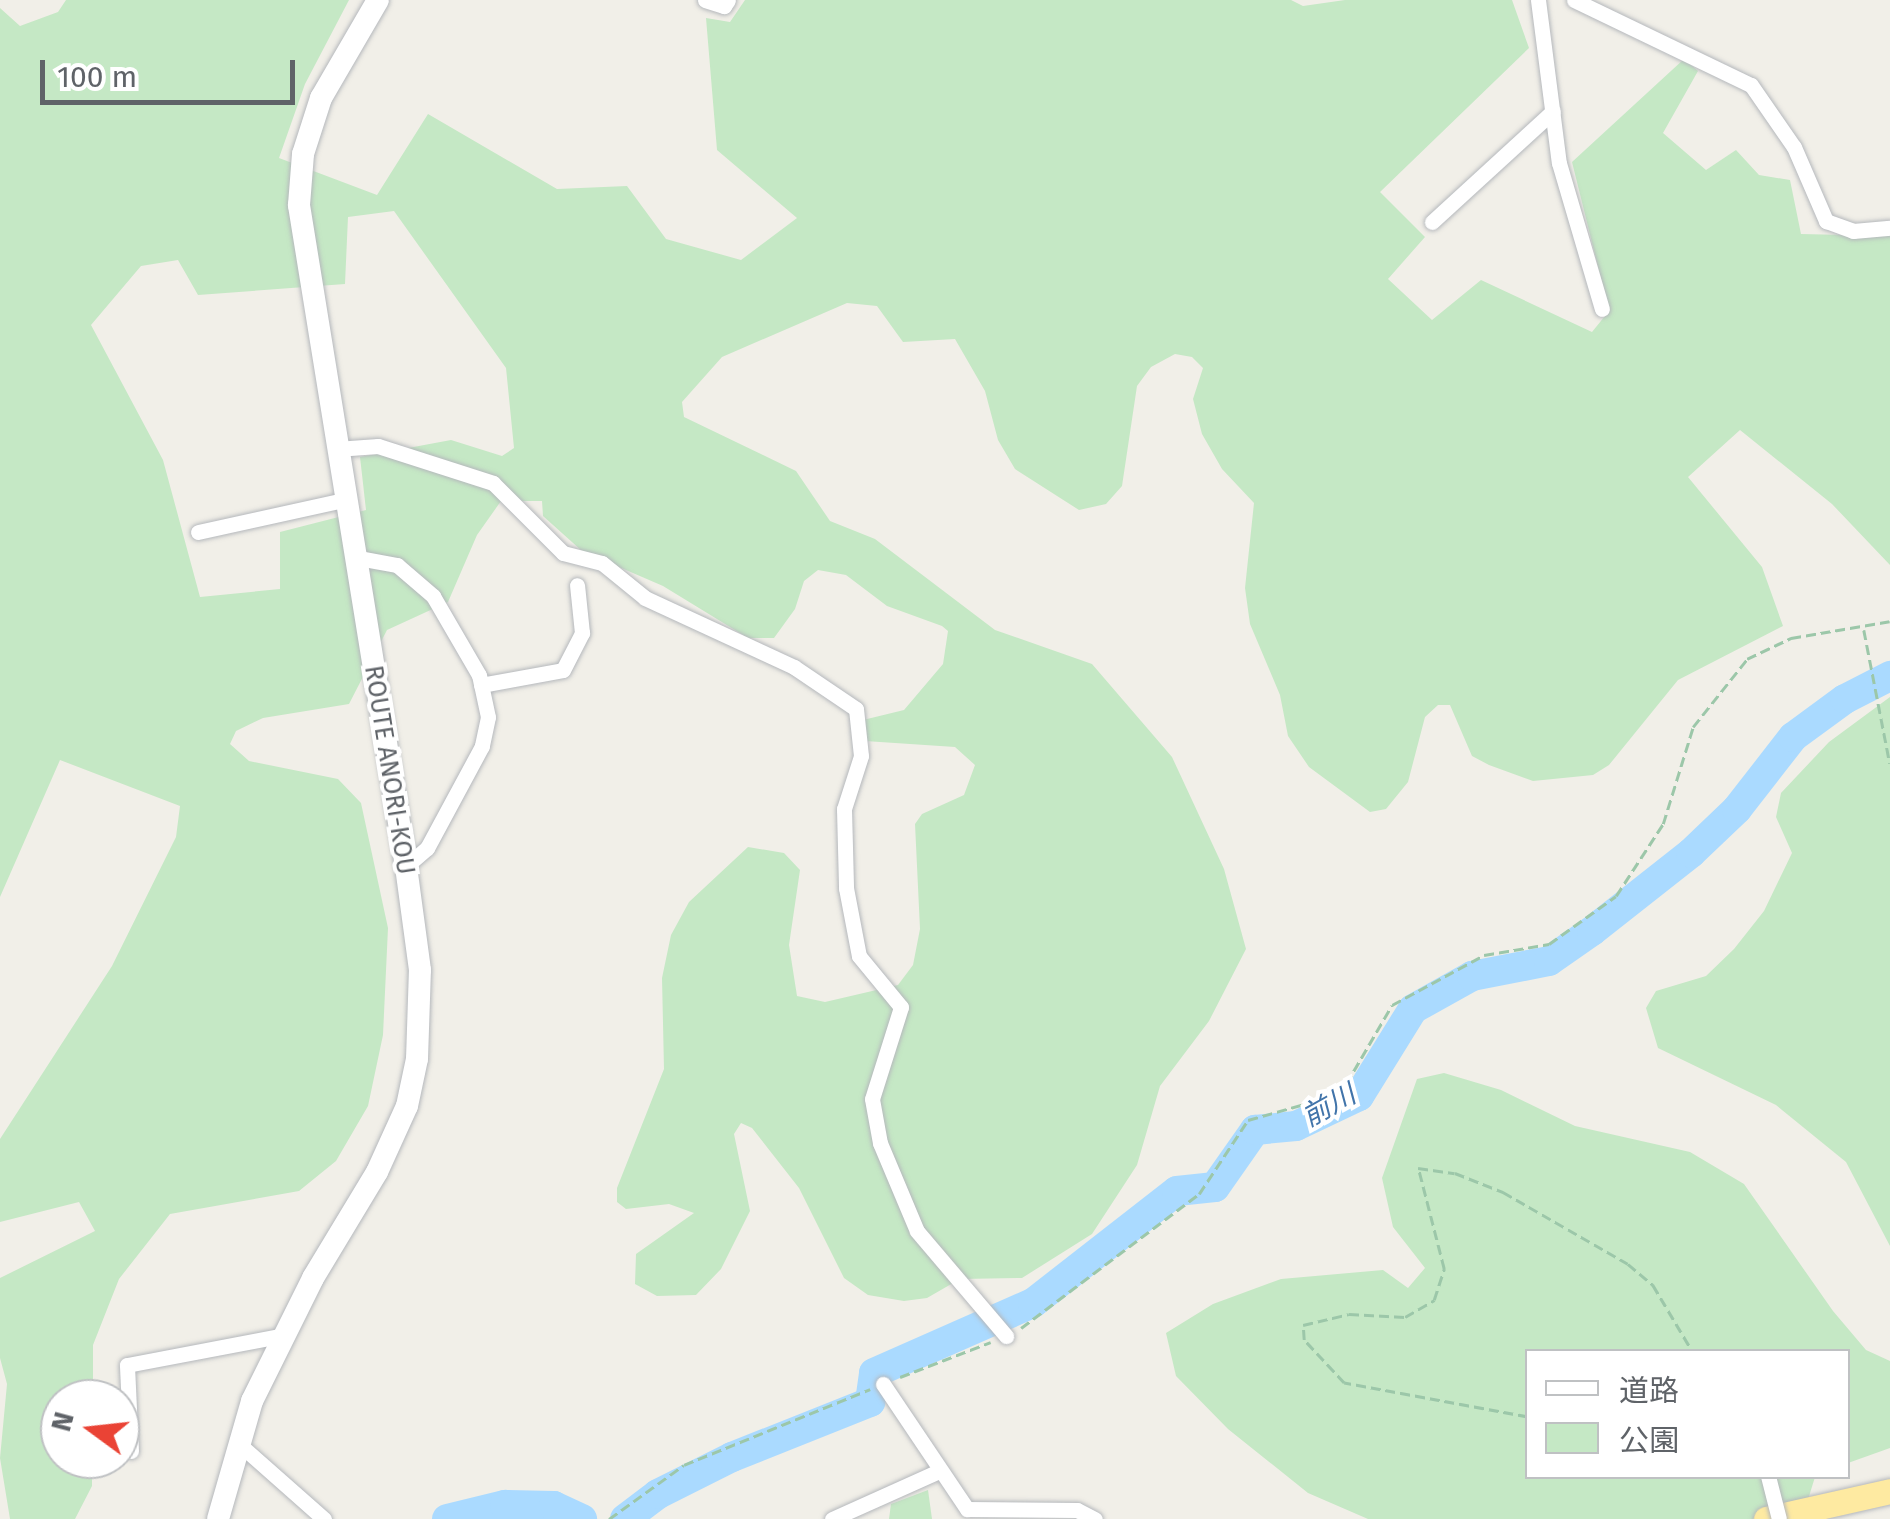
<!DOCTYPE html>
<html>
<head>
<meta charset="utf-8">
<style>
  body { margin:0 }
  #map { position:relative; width:1890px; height:1519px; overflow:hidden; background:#f1efe8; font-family:"Fira Sans","Noto Sans JP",sans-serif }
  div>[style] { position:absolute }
  .green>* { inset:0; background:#c5e8c5 }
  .river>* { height:30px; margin:-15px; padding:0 15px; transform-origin:15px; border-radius:15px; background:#aadaff }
  .path>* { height:2.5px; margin-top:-1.25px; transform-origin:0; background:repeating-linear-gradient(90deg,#9cc7a9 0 10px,transparent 0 15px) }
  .roads { filter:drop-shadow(0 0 2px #b5b8bc) drop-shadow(0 0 2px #b5b8bc) }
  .minor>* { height:15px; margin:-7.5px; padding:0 7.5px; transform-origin:7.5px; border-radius:7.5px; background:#fff }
  .secondary>* { height:22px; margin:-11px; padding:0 11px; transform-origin:11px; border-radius:11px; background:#fff }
  .trunk>* { height:25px; margin:-12.5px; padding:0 12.5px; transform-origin:12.5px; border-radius:12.5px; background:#feeaa1 }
  .bridges { filter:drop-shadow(0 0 2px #b5b8bc) drop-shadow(0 0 2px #b5b8bc) }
  .minor-bridge>* { height:15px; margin:-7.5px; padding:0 7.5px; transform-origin:7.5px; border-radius:7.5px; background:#fff }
  span { translate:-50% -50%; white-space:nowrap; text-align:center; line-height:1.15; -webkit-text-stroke:8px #fff; paint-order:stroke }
  .street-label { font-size:25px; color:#5f6368 }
  .water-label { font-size:28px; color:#4174aa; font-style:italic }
  .legend { position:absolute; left:1525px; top:1349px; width:325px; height:130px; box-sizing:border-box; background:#fff; border:2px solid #bfc1c3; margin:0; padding:12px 18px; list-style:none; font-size:30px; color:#5f6368 }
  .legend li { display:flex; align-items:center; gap:20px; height:50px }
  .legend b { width:50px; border:2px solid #bfc1c3 }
  .north { position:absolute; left:40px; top:1379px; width:100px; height:100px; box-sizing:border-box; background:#fff; border:2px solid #bfc1c3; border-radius:50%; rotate:285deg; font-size:28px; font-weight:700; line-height:40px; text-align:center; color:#5f6368 }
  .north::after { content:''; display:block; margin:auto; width:35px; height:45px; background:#ea4335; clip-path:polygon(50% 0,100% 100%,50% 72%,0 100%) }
  .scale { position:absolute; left:40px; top:60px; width:255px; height:45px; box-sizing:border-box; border:5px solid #5f6368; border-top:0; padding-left:12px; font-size:30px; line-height:35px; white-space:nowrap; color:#5f6368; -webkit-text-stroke:8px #fff; paint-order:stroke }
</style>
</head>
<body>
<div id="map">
  <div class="green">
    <i style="clip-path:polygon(evenodd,66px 0,349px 0,305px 84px,279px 158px,377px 195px,428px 114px,557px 189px,627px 186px,666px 239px,741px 260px,797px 218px,717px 150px,706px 18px,730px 22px,745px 0,1291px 0,1303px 6px,1345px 0,1512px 0,1529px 48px,1380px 192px,1425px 237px,1388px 279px,1432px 320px,1481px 280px,1592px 332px,1609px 311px,1572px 162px,1684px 59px,1698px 71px,1663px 133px,1706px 170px,1736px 150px,1759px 175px,1790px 180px,1801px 234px,1890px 236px,1890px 565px,1832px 504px,1740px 430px,1688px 477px,1762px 567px,1783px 626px,1678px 680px,1609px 765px,1593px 775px,1533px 781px,1489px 765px,1472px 756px,1450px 705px,1438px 705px,1425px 717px,1408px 782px,1386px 809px,1370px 812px,1309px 767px,1288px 736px,1280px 695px,1250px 624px,1245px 588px,1254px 503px,1222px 469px,1202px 434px,1193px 399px,1203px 368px,1192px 357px,1175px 354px,1151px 367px,1137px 386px,1122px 486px,1106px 504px,1079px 510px,1015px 469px,998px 440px,985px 391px,955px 339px,903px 342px,877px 306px,847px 303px,722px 357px,682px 402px,684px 417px,796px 471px,830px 521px,875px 539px,995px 630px,1092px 664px,1172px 757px,1224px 869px,1246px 949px,1209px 1021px,1160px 1086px,1137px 1165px,1092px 1234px,1022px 1278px,960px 1279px,927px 1298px,904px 1301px,868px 1295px,844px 1278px,799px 1188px,752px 1128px,741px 1123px,734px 1134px,750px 1211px,721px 1269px,696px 1295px,657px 1296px,635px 1284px,636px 1254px,694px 1213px,669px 1204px,626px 1209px,617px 1202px,617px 1188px,664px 1069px,662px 978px,671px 935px,689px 902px,748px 847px,784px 853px,800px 870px,789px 945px,797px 996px,825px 1002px,898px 985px,913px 965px,920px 929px,915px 824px,922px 814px,964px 795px,975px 765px,955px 747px,865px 741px,863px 720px,904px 710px,943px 664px,948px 631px,942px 626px,887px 606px,846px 575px,818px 570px,804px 581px,795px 609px,774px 638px,748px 638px,663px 586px,582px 551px,543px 516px,542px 501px,501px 501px,477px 535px,448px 602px,387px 630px,349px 704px,263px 718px,236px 731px,230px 744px,249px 761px,338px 779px,361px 803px,388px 928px,383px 1035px,368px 1106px,336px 1161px,299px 1191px,170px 1214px,119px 1279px,93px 1345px,93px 1399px,60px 1399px,60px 1459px,92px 1459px,92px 1486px,75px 1519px,10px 1519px,0 1458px,7px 1384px,0 1358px,0 1278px,95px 1231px,79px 1202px,0 1222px,0 1139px,112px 966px,176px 837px,180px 806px,60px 760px,0 897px,0 8px,20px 26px,58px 12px,66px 0,394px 211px,506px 368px,514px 448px,502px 456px,451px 440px,360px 457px,366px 510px,280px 532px,280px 589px,200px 597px,163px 460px,91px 325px,141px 266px,178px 260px,198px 295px,345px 284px,348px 217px,394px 211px)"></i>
    <i style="clip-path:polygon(1890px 697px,1890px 1246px,1846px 1162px,1776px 1105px,1658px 1048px,1646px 1008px,1656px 991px,1706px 976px,1734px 949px,1764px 911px,1792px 853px,1776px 817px,1781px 793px,1829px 742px)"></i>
    <i style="clip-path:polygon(1444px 1073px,1501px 1090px,1575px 1126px,1690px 1152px,1744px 1184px,1833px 1311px,1866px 1350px,1890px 1361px,1890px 1448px,1848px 1463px,1848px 1352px,1528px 1352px,1528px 1476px,1815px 1477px,1802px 1519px,1368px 1519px,1308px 1493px,1228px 1429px,1176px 1376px,1166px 1333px,1213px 1304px,1281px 1279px,1383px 1270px,1408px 1288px,1425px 1268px,1393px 1227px,1382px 1178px,1417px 1079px)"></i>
    <i style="clip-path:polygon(928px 1490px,932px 1519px,889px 1519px,891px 1504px)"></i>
  </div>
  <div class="river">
    <i style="left:447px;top:1519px;width:60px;rotate:-13.6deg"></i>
    <i style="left:505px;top:1505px;width:49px;rotate:1.2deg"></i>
    <i style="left:554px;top:1506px;width:31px;rotate:25deg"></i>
    <i style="left:625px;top:1519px;width:41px;rotate:-37.1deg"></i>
    <i style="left:658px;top:1494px;width:83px;rotate:-26.6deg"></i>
    <i style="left:732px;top:1457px;width:149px;rotate:-21.7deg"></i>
    <i style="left:870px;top:1402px;width:29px;rotate:-82deg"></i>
    <i style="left:874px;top:1373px;width:174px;rotate:-23.8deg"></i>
    <i style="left:1033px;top:1303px;width:182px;rotate:-37.9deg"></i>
    <i style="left:1177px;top:1191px;width:38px;rotate:-6deg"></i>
    <i style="left:1215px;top:1187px;width:70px;rotate:-54.9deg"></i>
    <i style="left:1255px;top:1130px;width:41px;rotate:-5.6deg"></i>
    <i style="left:1296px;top:1126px;width:70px;rotate:-25.5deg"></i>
    <i style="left:1359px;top:1096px;width:102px;rotate:-58.2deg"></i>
    <i style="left:1413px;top:1009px;width:68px;rotate:-29.2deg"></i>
    <i style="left:1472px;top:976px;width:78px;rotate:-11deg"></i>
    <i style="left:1549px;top:961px;width:52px;rotate:-34.9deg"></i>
    <i style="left:1592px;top:931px;width:126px;rotate:-38.2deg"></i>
    <i style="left:1691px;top:853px;width:64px;rotate:-43.7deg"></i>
    <i style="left:1737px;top:809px;width:91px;rotate:-52.1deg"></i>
    <i style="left:1793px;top:737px;width:64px;rotate:-36.2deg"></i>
    <i style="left:1845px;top:699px;width:51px;rotate:-27.1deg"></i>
  </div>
  <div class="path">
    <i style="left:1864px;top:630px;width:136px;rotate:79deg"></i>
    <i style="left:1021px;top:1328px;width:223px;rotate:-37deg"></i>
    <i style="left:1199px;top:1194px;width:89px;rotate:-56.5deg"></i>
    <i style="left:1248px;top:1120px;width:77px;rotate:-15.8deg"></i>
    <i style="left:1322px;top:1099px;width:28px;rotate:-32deg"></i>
    <i style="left:1346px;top:1084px;width:91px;rotate:-59.8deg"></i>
    <i style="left:1392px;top:1005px;width:105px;rotate:-28.5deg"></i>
    <i style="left:1484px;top:955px;width:66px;rotate:-9.6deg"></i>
    <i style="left:1549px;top:944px;width:82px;rotate:-35.6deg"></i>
    <i style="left:1616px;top:896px;width:86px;rotate:-56.9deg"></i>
    <i style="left:1663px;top:824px;width:102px;rotate:-72.8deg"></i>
    <i style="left:1693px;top:727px;width:87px;rotate:-51.5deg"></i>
    <i style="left:1747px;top:659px;width:49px;rotate:-25.5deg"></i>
    <i style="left:1791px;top:638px;width:100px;rotate:-9.7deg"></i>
    <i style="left:900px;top:1377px;width:97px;rotate:-21deg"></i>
    <i style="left:1528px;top:1417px;width:187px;rotate:-169.5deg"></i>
    <i style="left:1344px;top:1383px;width:59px;rotate:-132.9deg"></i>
    <i style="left:1304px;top:1340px;width:15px;rotate:-94deg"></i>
    <i style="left:1303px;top:1325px;width:47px;rotate:-13.4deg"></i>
    <i style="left:1349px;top:1314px;width:56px;rotate:3.1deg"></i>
    <i style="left:1405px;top:1317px;width:34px;rotate:-30deg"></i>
    <i style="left:1434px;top:1300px;width:33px;rotate:-72deg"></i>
    <i style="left:1444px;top:1269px;width:104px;rotate:-104.4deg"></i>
    <i style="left:1418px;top:1168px;width:37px;rotate:8deg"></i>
    <i style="left:1455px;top:1173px;width:52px;rotate:21.6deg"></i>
    <i style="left:1503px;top:1192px;width:144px;rotate:29.9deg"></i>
    <i style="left:1628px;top:1264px;width:33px;rotate:40deg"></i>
    <i style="left:1653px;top:1285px;width:78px;rotate:59.2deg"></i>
    <i style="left:609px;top:1519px;width:92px;rotate:-35.8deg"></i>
    <i style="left:684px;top:1465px;width:201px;rotate:-22.2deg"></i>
  </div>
  <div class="roads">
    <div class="minor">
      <i style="left:705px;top:0;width:20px;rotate:18deg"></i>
      <i style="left:724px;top:6px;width:7px;rotate:-56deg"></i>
      <i style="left:1538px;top:0;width:164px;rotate:82.7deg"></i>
      <i style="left:1559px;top:163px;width:152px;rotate:73.6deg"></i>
      <i style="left:1574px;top:0;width:196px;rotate:25.7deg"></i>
      <i style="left:1751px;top:85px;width:75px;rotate:55.3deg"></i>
      <i style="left:1794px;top:147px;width:81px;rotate:66.6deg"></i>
      <i style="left:1826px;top:221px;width:29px;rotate:20deg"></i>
      <i style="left:1853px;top:231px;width:37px;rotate:-5deg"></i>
      <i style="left:1432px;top:222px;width:164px;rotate:-42.5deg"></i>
      <i style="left:336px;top:449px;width:42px;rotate:-4.1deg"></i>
      <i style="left:378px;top:446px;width:121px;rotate:17.8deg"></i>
      <i style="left:493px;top:483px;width:99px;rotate:45deg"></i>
      <i style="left:563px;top:553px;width:40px;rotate:14.4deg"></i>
      <i style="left:602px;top:563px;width:55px;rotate:39.1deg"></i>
      <i style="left:645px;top:598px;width:164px;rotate:24.8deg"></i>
      <i style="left:794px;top:667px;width:75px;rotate:34.1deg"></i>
      <i style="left:856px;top:709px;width:47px;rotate:83.9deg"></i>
      <i style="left:861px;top:756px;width:56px;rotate:107.8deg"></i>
      <i style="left:844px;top:809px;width:79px;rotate:88.5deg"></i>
      <i style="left:846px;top:888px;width:69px;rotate:79.2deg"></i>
      <i style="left:859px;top:956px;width:66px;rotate:50.5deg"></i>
      <i style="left:901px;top:1007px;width:96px;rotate:107.5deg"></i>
      <i style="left:872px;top:1099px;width:45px;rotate:79.7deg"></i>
      <i style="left:880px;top:1143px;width:95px;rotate:67.2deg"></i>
      <i style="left:917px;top:1231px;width:138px;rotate:49.7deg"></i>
      <i style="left:198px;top:532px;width:149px;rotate:-12.4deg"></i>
      <i style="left:353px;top:557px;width:45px;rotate:10.3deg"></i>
      <i style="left:397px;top:565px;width:48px;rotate:40.7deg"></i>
      <i style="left:433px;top:596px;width:91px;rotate:59.8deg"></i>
      <i style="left:479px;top:675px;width:43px;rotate:77.9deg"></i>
      <i style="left:488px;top:717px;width:30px;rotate:102deg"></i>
      <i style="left:482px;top:746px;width:116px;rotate:118.3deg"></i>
      <i style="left:427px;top:848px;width:28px;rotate:139deg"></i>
      <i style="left:481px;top:685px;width:83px;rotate:-10.4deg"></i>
      <i style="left:563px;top:670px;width:42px;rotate:-62.8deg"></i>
      <i style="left:582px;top:633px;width:48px;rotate:-95.9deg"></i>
      <i style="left:883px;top:1384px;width:151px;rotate:56.1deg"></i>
      <i style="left:967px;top:1509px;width:110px;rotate:0.5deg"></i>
      <i style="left:1077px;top:1510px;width:20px;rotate:27deg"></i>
      <i style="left:238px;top:1443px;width:115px;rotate:41.5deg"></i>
      <i style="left:131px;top:1451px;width:86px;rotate:-92.7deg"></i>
      <i style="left:127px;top:1365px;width:160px;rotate:-10.8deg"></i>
      <i style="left:832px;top:1519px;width:117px;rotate:-24.2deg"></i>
    </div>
    <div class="secondary">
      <i style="left:218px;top:1519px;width:123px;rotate:-73.9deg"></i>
      <i style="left:252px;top:1401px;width:137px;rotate:-63.6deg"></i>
      <i style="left:313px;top:1278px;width:124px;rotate:-58.9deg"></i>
      <i style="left:377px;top:1172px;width:72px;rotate:-65.6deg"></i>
      <i style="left:407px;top:1106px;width:48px;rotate:-78deg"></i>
      <i style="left:417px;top:1059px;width:89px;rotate:-88.1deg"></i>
      <i style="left:420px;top:970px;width:105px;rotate:-97.7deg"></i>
      <i style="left:406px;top:866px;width:670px;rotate:-99.2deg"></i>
      <i style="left:299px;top:205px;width:51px;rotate:-85.5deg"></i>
      <i style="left:303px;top:154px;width:59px;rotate:-72.2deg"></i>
      <i style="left:321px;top:98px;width:113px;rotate:-59.8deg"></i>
    </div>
    <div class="trunk">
      <i style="left:1766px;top:1519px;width:127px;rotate:-12.7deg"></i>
    </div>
  </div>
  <div class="bridges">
    <div class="minor-bridge">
      <i style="left:1768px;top:1476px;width:44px;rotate:75.7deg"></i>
    </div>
  </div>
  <div class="street-label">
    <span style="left:389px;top:770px;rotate:81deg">ROUTE ANORI-KOU</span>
  </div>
  <div class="water-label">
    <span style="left:1329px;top:1106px;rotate:-29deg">前川</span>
  </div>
  <ul class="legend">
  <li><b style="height:12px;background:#fff"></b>道路</li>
  <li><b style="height:28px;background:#c5e8c5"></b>公園</li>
  </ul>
  <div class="north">N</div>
  <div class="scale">100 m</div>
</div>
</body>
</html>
